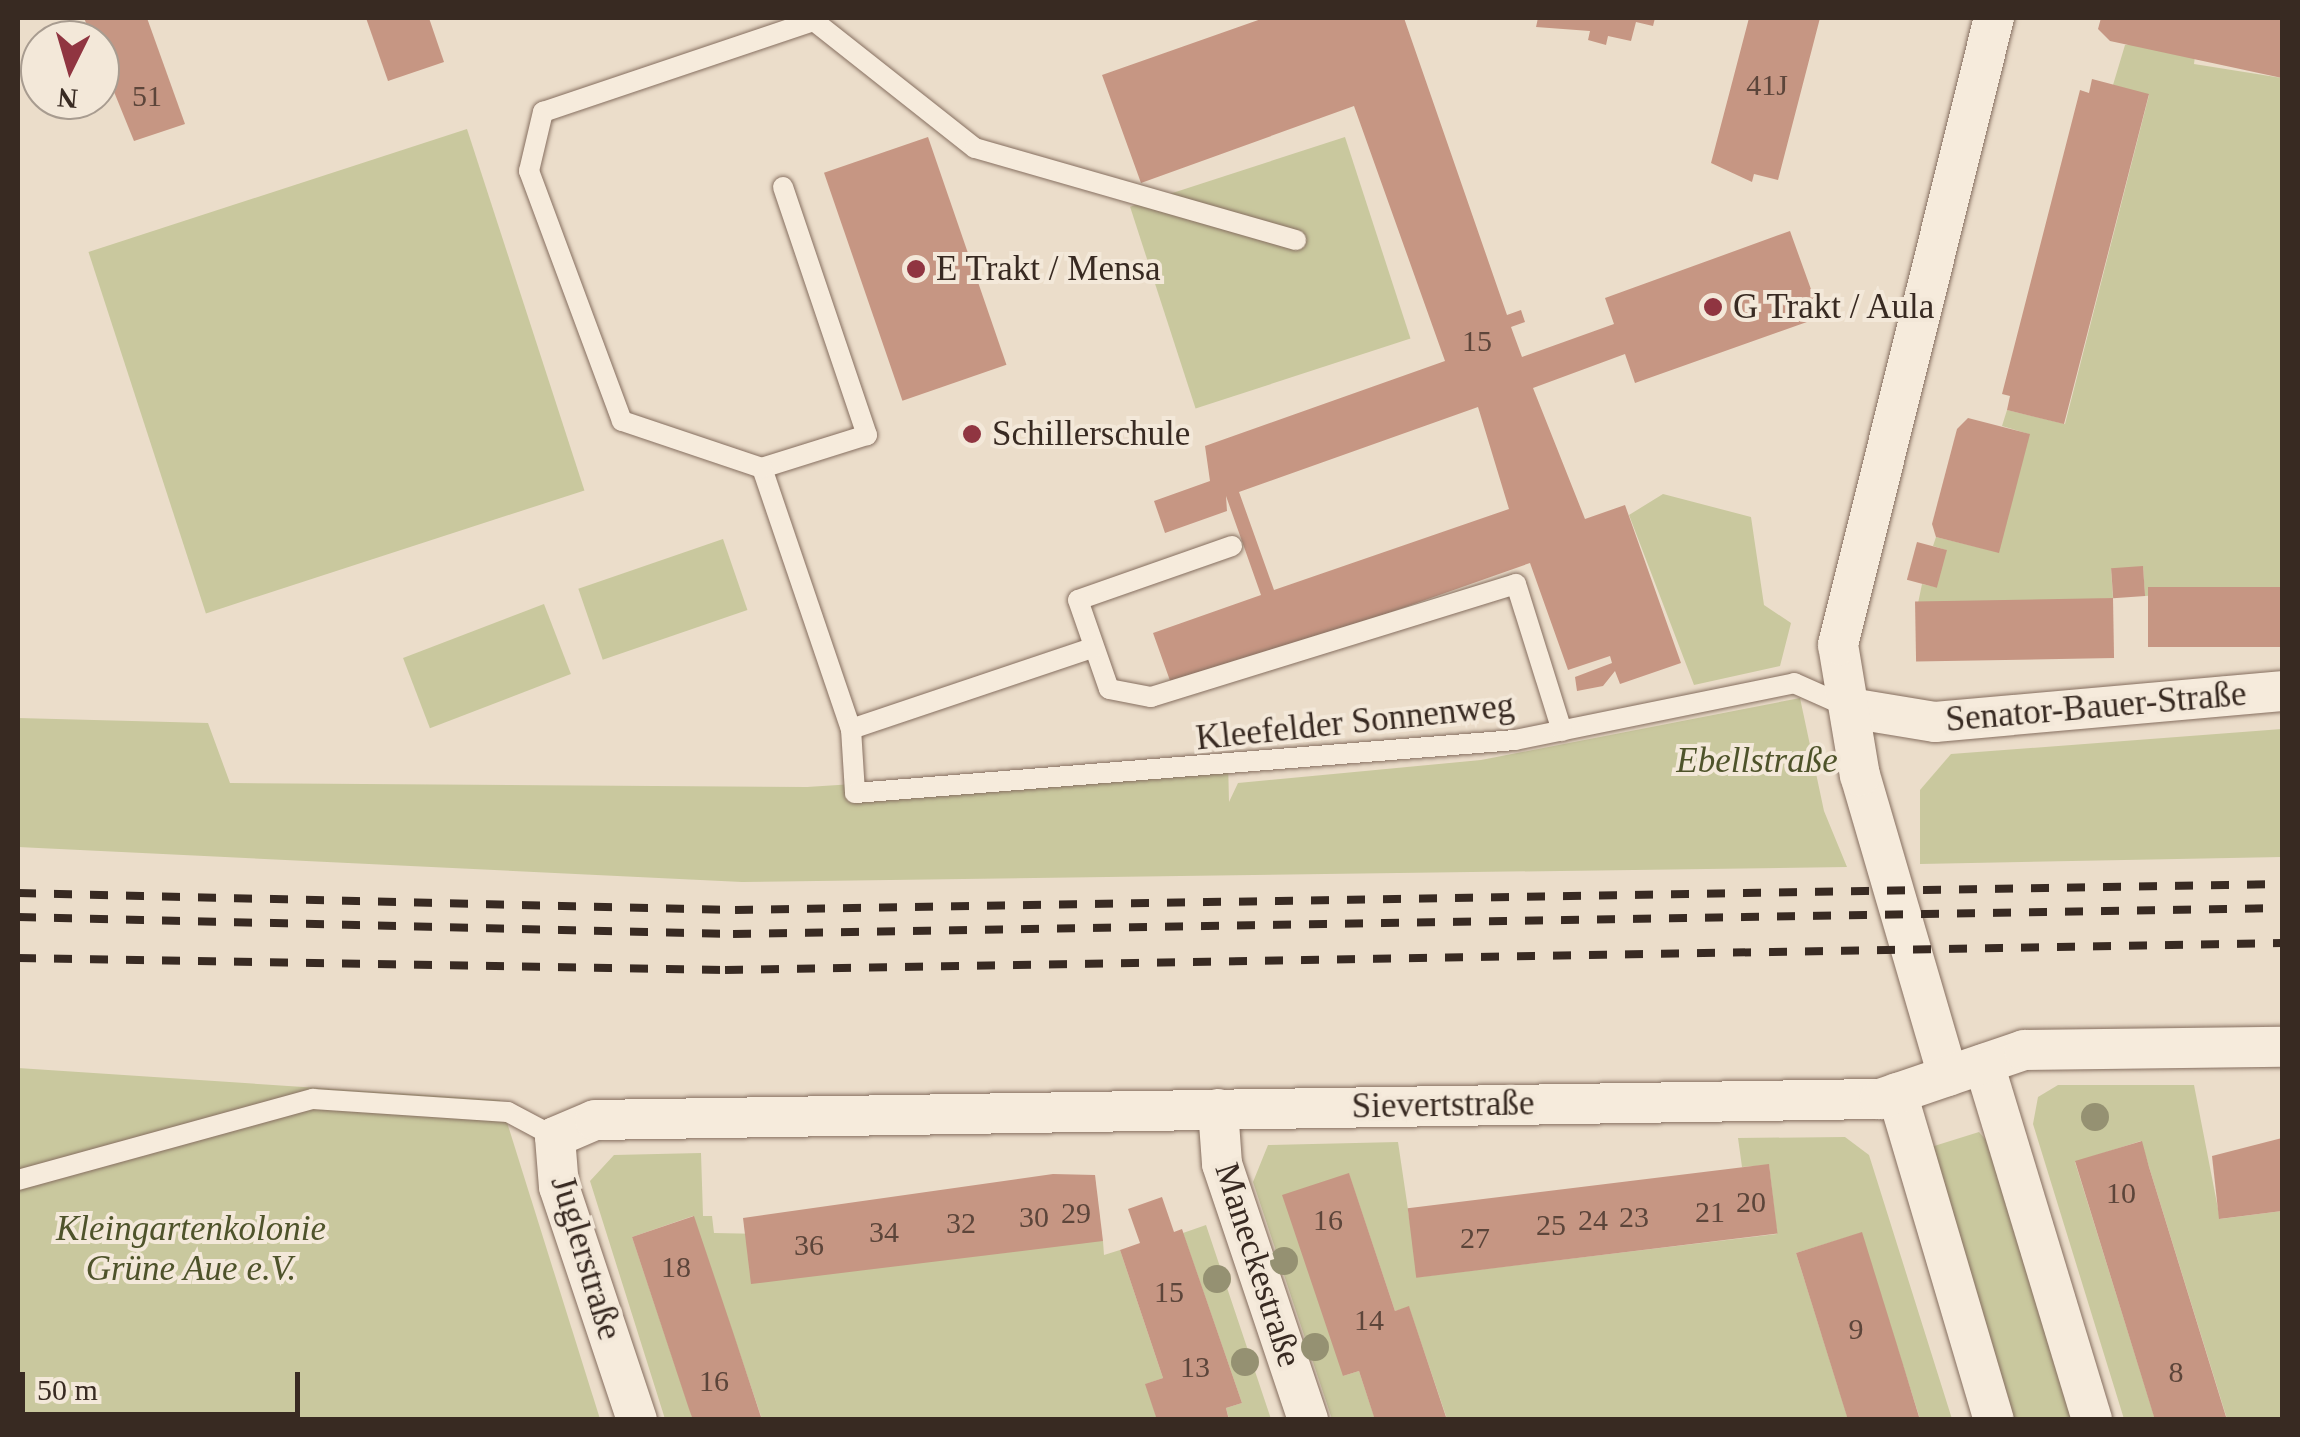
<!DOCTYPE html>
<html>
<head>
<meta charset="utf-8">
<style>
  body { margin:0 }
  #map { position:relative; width:2300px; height:1437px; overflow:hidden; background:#ebddca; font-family:Georgia,serif }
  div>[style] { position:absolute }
  .green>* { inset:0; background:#c9c89e; transform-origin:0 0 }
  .building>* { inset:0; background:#c69683; transform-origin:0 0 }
  .roads { filter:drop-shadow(0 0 2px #866f60) drop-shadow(0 0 2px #866f60) }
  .lane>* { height:20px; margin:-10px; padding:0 10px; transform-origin:10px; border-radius:10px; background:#f6ebdc }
  .street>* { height:40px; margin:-20px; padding:0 20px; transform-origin:20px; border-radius:20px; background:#f6ebdc }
  .rail>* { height:8px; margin-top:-4px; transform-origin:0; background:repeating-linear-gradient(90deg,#382a22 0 18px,transparent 0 36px) }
  .trees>* { width:28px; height:28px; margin:-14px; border-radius:50%; background:#959172 }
  .dots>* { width:28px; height:28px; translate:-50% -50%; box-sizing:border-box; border:5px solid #f3e8d9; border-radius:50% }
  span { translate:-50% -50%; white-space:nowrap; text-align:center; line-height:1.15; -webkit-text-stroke:8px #f3e8d9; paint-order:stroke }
  .number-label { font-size:30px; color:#5c453a }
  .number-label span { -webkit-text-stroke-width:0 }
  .poi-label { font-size:35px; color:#382a22 }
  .left { translate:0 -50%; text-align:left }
  .street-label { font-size:35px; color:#382a22 }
  .park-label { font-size:35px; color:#4e532a; font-style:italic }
  .frame { position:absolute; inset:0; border:20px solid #382a22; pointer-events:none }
  .north { position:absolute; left:20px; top:20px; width:100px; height:100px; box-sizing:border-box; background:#f3e8d9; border:2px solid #a89c90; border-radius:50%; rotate:185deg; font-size:28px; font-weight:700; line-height:40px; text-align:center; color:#382a22 }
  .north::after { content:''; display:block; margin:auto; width:35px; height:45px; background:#903541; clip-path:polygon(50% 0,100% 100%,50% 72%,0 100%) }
  .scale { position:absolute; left:20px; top:1372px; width:280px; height:45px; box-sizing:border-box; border:5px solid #382a22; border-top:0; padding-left:12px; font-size:30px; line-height:35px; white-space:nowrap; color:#382a22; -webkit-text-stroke:8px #f3e8d9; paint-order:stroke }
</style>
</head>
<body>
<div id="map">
  <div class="green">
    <i style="clip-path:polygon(2143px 42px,2195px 56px,2194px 64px,2282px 78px,2282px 587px,2145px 596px,2143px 567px,2111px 569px,2113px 598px,1916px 613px,1922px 584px,1936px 587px,1946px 550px,1933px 546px,1936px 537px,1998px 552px,2029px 434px,2002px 426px,2007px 410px,2065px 424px,2149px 95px,2113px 85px,2125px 45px)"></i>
    <i style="left:467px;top:129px;width:380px;height:398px;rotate:72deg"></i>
    <i style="left:1345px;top:137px;width:212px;height:226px;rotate:72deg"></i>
    <i style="clip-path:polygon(1663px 494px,1751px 517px,1764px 605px,1791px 623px,1780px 666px,1694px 685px,1629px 515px)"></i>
    <i style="left:723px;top:539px;width:75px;height:153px;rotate:71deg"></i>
    <i style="left:544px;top:604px;width:75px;height:151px;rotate:69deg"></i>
    <i style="clip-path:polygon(1800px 698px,1824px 811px,1847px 867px,742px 882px,18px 847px,18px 718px,208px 723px,230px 783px,807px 787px,1228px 760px,1229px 802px,1238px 783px,1481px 760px)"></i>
    <i style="clip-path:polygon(2282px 729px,2282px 857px,1920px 864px,1920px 790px,1951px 754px)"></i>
    <i style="clip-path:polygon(18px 1068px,500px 1100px,600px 1419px,18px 1419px)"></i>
    <i style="clip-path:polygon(2058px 1085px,2194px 1085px,2220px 1219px,2282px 1211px,2282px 1419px,2227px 1419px,2141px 1141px,2075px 1162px,2155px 1419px,2124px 1419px,2033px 1124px,2038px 1097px)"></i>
    <i style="clip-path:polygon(1979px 1132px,1992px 1147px,2077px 1419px,2006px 1419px,1931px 1147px)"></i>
    <i style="clip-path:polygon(1845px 1137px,1869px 1155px,1952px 1419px,1920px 1419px,1861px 1233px,1796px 1253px,1848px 1419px,1447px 1419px,1409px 1307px,1395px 1311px,1349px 1174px,1343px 1376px,1359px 1371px,1375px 1419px,1332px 1419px,1253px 1182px,1268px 1145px,1398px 1142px,1418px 1277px,1777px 1234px,1769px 1165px,1742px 1167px,1738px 1138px)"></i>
    <i style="clip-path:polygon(701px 1153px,703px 1216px,712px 1216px,714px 1233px,1103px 1241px,1104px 1255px,1120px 1250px,1163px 1378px,1146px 1384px,1157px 1419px,762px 1419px,693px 1216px,632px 1237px,693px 1419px,665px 1419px,590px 1181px,614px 1155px)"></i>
    <i style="clip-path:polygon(1206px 1225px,1271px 1419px,1229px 1419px,1226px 1408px,1242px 1403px,1183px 1233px)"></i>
  </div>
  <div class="building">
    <i style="clip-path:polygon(84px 18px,147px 18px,185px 124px,134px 141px)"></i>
    <i style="clip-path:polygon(366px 18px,429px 18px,444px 62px,388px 81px)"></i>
    <i style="clip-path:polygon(evenodd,1264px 18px,1404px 18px,1507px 315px,1521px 310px,1525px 322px,1511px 327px,1522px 357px,1614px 324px,1605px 298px,1790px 231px,1821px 317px,1635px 383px,1625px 354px,1533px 388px,1585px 519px,1625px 505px,1681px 663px,1620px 684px,1615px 671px,1603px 686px,1577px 691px,1575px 677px,1612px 663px,1610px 656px,1568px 670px,1530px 563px,1173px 689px,1153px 633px,1261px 595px,1226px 496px,1227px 511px,1165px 533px,1154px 501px,1210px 481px,1205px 446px,1445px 361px,1354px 106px,1141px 183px,1102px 75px,1264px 18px,1478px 407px,1509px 509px,1274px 590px,1239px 492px,1478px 407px)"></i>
    <i style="clip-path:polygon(1538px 18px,1655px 18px,1653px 26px,1636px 22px,1631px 41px,1608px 36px,1606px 45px,1588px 40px,1590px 31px,1536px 27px)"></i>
    <i style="clip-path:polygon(1749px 18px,1820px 18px,1778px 180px,1754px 174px,1752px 182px,1711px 163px)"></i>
    <i style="clip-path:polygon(2101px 18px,2282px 18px,2282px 78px,2110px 41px,2098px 29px)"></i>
    <i style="clip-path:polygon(2092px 79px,2149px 94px,2064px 424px,2007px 410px,2010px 396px,2002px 394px,2080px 90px,2089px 93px)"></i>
    <i style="left:928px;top:137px;width:241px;height:110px;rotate:71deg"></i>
    <i style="clip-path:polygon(1968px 418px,2030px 434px,1999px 553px,1936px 537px,1932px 524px,1957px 429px)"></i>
    <i style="left:1917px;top:542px;width:31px;height:39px;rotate:15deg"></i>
    <i style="left:2143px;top:566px;width:30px;height:32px;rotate:86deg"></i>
    <i style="left:2282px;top:587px;width:60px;height:134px;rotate:90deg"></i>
    <i style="left:2113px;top:598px;width:60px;height:198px;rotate:89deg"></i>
    <i style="clip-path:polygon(2282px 1138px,2282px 1211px,2219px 1219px,2212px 1156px)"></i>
    <i style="clip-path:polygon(2142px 1141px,2149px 1167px,2227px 1420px,2155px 1420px,2075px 1161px)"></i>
    <i style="left:1769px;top:1164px;width:70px;height:364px;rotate:83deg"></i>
    <i style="clip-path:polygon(1349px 1173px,1395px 1311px,1409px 1306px,1447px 1420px,1375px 1420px,1359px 1371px,1343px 1376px,1282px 1195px)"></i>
    <i style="clip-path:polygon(1053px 1174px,1095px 1175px,1103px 1241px,751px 1284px,743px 1218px)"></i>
    <i style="clip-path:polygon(1162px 1197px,1174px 1232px,1182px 1229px,1242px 1403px,1226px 1408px,1229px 1420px,1157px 1420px,1145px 1384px,1163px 1378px,1120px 1250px,1140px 1243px,1128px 1209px)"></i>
    <i style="clip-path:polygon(694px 1216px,733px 1332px,762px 1420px,693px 1420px,689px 1409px,632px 1237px)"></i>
    <i style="clip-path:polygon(1862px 1232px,1902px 1361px,1920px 1420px,1848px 1420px,1796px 1253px)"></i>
  </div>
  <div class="roads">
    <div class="lane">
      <i style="left:783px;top:187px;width:262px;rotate:71.3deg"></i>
      <i style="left:867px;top:435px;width:110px;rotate:162.6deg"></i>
      <i style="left:762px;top:468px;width:276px;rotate:71.2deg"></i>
      <i style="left:851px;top:729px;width:64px;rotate:86.4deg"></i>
      <i style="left:855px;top:793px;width:662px;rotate:-4.59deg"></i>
      <i style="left:1515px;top:740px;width:285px;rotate:-11.5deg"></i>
      <i style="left:1794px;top:683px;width:59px;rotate:24deg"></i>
      <i style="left:762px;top:468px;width:148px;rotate:-161.4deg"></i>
      <i style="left:622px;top:421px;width:267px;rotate:-110.4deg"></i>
      <i style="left:529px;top:171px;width:61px;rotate:-76.7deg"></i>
      <i style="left:543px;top:112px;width:286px;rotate:-18.6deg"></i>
      <i style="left:814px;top:21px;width:205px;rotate:38.3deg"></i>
      <i style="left:975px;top:148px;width:334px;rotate:16deg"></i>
      <i style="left:1232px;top:546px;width:163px;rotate:160.7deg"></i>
      <i style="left:1078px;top:600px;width:94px;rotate:70.8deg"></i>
      <i style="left:1109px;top:689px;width:43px;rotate:10.8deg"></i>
      <i style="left:1151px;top:697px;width:382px;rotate:-17.2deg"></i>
      <i style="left:1516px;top:584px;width:154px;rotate:72.6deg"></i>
      <i style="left:851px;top:729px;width:256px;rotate:-18.6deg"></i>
      <i style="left:18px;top:1180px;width:306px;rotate:-15.4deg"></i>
      <i style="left:313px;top:1099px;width:195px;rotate:3.8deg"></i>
      <i style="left:508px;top:1112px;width:53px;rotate:28deg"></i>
    </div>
    <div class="street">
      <i style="left:1850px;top:708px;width:86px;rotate:9.4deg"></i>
      <i style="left:1935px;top:722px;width:348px;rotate:-5.1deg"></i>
      <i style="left:1984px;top:1064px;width:372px;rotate:73.1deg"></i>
      <i style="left:1948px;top:1076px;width:313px;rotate:-106.3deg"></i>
      <i style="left:1860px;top:776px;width:133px;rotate:-99.5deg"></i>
      <i style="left:1838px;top:645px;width:646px;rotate:-76.03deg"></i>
      <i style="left:1897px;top:1093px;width:341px;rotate:73.5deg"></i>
      <i style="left:1218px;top:1109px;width:55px;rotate:85.8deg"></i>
      <i style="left:1222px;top:1164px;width:270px;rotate:71.4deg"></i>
      <i style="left:637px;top:1420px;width:246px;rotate:-108.5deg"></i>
      <i style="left:559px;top:1187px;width:50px;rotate:-94.6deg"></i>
      <i style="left:555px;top:1137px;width:43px;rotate:-23deg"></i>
      <i style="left:595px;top:1120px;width:1285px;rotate:-0.94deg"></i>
      <i style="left:1880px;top:1099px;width:152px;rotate:-18.8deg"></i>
      <i style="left:2024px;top:1050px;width:258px;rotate:-0.7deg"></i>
    </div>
  </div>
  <div class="rail">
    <i style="left:18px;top:893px;width:717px;rotate:1.36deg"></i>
    <i style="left:735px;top:910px;width:1547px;rotate:-0.96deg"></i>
    <i style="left:18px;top:917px;width:715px;rotate:1.36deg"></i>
    <i style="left:733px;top:934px;width:1549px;rotate:-0.96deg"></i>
    <i style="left:18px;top:958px;width:707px;rotate:0.97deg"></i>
    <i style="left:725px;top:970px;width:1557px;rotate:-0.99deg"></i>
  </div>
  <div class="trees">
    <i style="left:2095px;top:1117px"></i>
    <i style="left:1284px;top:1261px"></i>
    <i style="left:1217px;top:1279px"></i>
    <i style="left:1315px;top:1347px"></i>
    <i style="left:1245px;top:1362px"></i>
  </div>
  <div class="dots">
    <i style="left:916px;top:269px;background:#903541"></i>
    <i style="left:1713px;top:307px;background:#903541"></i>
    <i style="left:972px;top:434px;background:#903541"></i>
  </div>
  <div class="number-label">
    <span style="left:1767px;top:85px">41J</span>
    <span style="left:147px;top:96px">51</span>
    <span style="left:1477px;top:341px">15</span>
    <span style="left:2121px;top:1193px">10</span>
    <span style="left:1751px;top:1202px">20</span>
    <span style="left:1710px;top:1212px">21</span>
    <span style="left:1076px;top:1213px">29</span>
    <span style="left:1034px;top:1217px">30</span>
    <span style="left:1634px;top:1217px">23</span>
    <span style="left:1328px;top:1220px">16</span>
    <span style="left:1593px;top:1220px">24</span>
    <span style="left:961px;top:1223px">32</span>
    <span style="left:1551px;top:1225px">25</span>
    <span style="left:884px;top:1232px">34</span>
    <span style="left:1475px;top:1238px">27</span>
    <span style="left:809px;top:1245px">36</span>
    <span style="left:676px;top:1267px">18</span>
    <span style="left:1169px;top:1292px">15</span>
    <span style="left:1369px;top:1320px">14</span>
    <span style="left:1856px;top:1329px">9</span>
    <span style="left:1195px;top:1367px">13</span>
    <span style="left:2176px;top:1372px">8</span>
    <span style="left:714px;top:1381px">16</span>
  </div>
  <div class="poi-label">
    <span class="left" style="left:936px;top:269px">E Trakt / Mensa</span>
    <span class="left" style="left:1733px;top:307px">G Trakt / Aula</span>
    <span class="left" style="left:992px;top:434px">Schillerschule</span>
  </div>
  <div class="street-label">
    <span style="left:2096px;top:707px;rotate:-5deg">Senator-Bauer-Straße</span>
    <span style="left:1355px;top:722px;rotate:-6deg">Kleefelder Sonnenweg</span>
    <span style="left:1443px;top:1105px;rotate:-1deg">Sievertstraße</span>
    <span style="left:586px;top:1258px;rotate:73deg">Juglerstraße</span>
    <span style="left:1258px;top:1265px;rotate:72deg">Maneckestraße</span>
  </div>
  <div class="park-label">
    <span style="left:1757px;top:761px">Ebellstraße</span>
    <span style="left:191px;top:1249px">Kleingartenkolonie<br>Grüne Aue e.V.</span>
  </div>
  <div class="frame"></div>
  <div class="north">N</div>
  <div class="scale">50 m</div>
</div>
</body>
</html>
